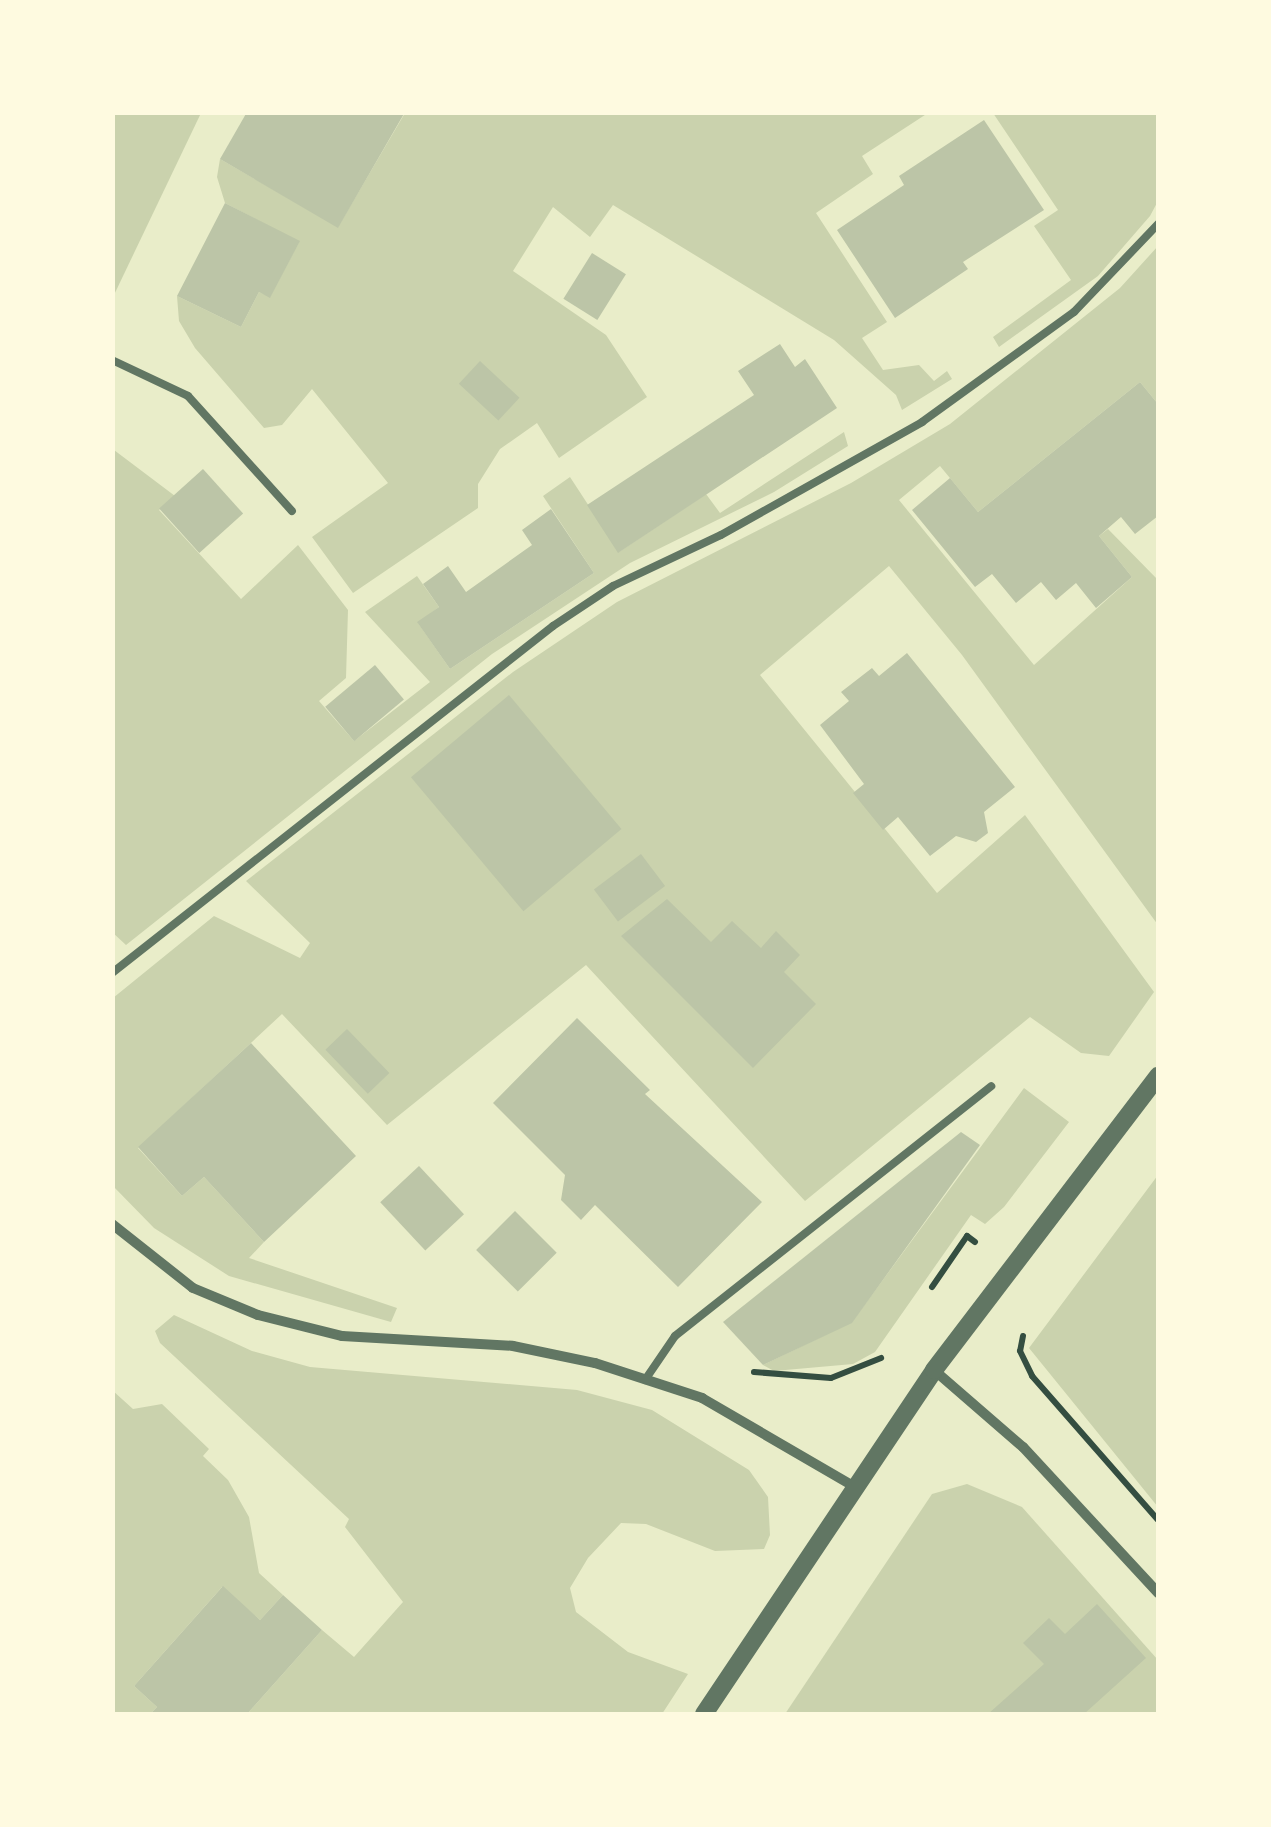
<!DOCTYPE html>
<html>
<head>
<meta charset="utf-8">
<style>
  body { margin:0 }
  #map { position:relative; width:1271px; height:1827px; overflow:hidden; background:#e9edc9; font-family:Spectral,serif }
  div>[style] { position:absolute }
  .green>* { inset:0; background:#cad2ad }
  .building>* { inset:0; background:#bcc5a7; transform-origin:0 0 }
  .path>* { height:6px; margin:-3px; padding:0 3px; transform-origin:3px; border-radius:3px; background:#344e41 }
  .service>* { height:8px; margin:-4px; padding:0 4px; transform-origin:4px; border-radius:4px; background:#617663 }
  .minor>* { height:10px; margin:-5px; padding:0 5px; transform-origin:5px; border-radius:5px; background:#617663 }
  .tertiary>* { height:18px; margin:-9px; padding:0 9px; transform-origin:9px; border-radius:9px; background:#617663 }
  span { translate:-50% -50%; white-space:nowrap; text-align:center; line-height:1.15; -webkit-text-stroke:10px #fefae0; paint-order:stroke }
  .frame { position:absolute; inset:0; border:115px solid #fefae0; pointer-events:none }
</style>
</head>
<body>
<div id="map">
  <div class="green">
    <i style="clip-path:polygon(113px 112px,201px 113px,113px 297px,112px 113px)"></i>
    <i style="clip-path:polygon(405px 113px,928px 113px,862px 156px,873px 174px,816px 213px,887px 322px,862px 338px,883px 370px,919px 365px,934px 381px,947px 371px,952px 379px,902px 410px,896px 395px,834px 340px,613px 205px,590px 237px,553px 207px,513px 271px,606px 335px,647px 397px,559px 458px,537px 423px,500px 449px,478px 484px,478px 508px,353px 593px,312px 537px,388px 483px,312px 389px,282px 425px,264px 428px,195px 348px,179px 321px,177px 296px,241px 327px,259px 292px,270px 297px,299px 242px,225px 203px,217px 177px,220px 159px,338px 227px)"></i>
    <i style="clip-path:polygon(993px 113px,1158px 113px,1158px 201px,1150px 216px,1098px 276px,999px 347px,993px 337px,1071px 280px,1034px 226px,1058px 210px)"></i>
    <i style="clip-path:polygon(1158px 246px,1158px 404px,1140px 382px,978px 512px,940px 466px,899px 500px,1034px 665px,1132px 577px,1099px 536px,1108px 529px,1158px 580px,1158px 925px,962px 655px,889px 566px,760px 675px,937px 893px,1025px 815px,1154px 992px,1109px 1056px,1081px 1053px,1030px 1017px,805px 1201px,586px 965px,387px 1125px,282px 1014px,138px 1148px,182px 1196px,204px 1177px,264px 1242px,249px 1258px,397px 1308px,391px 1322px,229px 1276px,154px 1228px,113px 1186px,113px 998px,214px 916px,300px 958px,310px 943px,246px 881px,513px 672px,617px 602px,851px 483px,950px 424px,1120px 288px)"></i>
    <i style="clip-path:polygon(844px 432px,848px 446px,774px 492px,630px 563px,492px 654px,126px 945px,112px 932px,114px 450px,175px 496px,159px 510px,241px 599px,298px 545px,348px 610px,346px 678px,319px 701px,354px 741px,430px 682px,365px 612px,417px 576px,439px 607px,418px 623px,450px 669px,594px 573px,543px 496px,570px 477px,619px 552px,706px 494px,720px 513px)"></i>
    <i style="clip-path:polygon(1024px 1088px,1069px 1122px,1004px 1207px,985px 1224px,971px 1215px,875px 1352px,853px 1364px,774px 1371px,763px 1365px,852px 1322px)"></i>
    <i style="clip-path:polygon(1158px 1175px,1157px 1459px,1158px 1507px,1029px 1348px)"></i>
    <i style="clip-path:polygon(174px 1315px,252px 1351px,310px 1367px,577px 1390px,652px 1410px,749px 1470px,768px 1497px,770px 1535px,764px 1549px,715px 1551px,646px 1524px,621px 1523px,588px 1558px,570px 1588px,576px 1612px,628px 1652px,688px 1674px,662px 1714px,247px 1714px,322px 1630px,354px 1657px,403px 1602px,345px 1527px,349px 1519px,160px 1343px,155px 1331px)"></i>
    <i style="clip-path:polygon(112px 1390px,133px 1409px,162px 1404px,209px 1449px,203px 1456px,228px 1480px,249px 1517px,259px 1573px,283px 1595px,260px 1620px,222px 1587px,134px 1686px,157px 1707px,150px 1714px,113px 1714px)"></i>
    <i style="clip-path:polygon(967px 1484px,1022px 1507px,1158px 1660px,1158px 1714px,785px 1714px,932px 1494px)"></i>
  </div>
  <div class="building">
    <i style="clip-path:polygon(247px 112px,405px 112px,338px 228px,220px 159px)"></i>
    <i style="clip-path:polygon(984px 120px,1044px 210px,963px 262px,968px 269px,895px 318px,837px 230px,904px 185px,899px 176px)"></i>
    <i style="clip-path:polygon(225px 203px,300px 241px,270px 298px,259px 292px,241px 327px,177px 296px)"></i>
    <i style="left:592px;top:253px;width:40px;height:54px;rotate:32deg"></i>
    <i style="clip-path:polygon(780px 344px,795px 367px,805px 359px,837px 408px,618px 553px,587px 505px,754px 395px,738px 371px)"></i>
    <i style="left:480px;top:361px;width:54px;height:31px;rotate:43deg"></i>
    <i style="clip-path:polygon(1140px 382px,1158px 404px,1158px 516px,1135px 534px,1121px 517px,1099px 536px,1132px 577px,1096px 608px,1076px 583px,1056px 600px,1041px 582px,1016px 603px,992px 574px,975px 587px,912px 510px,950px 478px,978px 512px)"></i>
    <i style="left:203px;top:469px;width:60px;height:59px;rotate:48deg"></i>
    <i style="clip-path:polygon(551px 509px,594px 573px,450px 669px,417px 622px,439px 607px,423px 584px,448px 566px,466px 592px,532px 545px,522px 530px)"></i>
    <i style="clip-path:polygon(907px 653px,1015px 787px,984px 812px,988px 833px,976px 842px,956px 836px,930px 856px,898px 817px,883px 830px,853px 793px,864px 784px,820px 725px,849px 701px,841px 692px,872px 668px,879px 676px)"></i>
    <i style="left:375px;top:665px;width:45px;height:65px;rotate:50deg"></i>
    <i style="left:509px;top:695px;width:175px;height:128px;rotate:50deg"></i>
    <i style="left:641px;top:854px;width:40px;height:59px;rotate:53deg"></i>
    <i style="clip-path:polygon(667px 899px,711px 942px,732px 921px,761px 948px,776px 931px,800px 955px,784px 972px,816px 1004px,753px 1068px,621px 936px)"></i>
    <i style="clip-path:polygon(577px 1018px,650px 1090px,645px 1094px,762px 1202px,678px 1287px,595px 1205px,581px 1220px,561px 1200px,565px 1175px,493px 1103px)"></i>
    <i style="left:347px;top:1029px;width:61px;height:30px;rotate:46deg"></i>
    <i style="clip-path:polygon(251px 1043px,356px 1156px,264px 1242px,204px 1177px,182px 1196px,138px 1147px)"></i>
    <i style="clip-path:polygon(961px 1132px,980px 1145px,852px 1323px,763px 1365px,723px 1322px)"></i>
    <i style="left:419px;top:1166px;width:66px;height:53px;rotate:47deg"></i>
    <i style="left:515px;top:1211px;width:59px;height:55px;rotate:45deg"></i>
    <i style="clip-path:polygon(223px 1586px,260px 1620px,283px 1595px,322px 1630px,247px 1714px,150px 1714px,157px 1707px,134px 1686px)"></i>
    <i style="clip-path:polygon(1097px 1604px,1146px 1658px,1084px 1714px,988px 1714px,1044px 1664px,1023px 1643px,1049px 1618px,1065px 1634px)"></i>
  </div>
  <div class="path">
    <i style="left:932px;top:1287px;width:62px;rotate:-55.5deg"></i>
    <i style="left:967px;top:1236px;width:10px;rotate:37deg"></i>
    <i style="left:1023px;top:1336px;width:15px;rotate:101deg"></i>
    <i style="left:1020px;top:1351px;width:28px;rotate:64deg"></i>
    <i style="left:1032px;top:1376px;width:191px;rotate:48.8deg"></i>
    <i style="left:754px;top:1372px;width:77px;rotate:4.5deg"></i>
    <i style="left:831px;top:1378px;width:54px;rotate:-21.8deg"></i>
  </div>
  <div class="service">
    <i style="left:112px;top:360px;width:84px;rotate:25.3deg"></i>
    <i style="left:188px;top:396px;width:155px;rotate:47.9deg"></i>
    <i style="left:112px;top:973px;width:561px;rotate:-38.2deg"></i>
    <i style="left:553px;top:626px;width:72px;rotate:-33.7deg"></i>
    <i style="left:613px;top:586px;width:119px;rotate:-25.3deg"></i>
    <i style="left:721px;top:535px;width:231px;rotate:-29.3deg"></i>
    <i style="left:922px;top:422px;width:188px;rotate:-35.9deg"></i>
    <i style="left:1074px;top:312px;width:122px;rotate:-46.3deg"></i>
    <i style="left:645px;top:1380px;width:53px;rotate:-55.7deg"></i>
    <i style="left:675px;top:1336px;width:403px;rotate:-38.3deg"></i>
  </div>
  <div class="minor">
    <i style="left:112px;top:1224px;width:103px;rotate:38.3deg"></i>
    <i style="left:193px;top:1288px;width:70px;rotate:22.6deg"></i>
    <i style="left:258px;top:1315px;width:87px;rotate:14deg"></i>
    <i style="left:342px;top:1336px;width:171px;rotate:3.3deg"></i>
    <i style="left:513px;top:1346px;width:84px;rotate:11.7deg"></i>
    <i style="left:595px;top:1363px;width:113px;rotate:18.1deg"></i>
    <i style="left:702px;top:1398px;width:177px;rotate:30.2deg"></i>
    <i style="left:934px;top:1370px;width:118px;rotate:40.9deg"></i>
    <i style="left:1023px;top:1447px;width:199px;rotate:47.2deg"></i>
  </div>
  <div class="tertiary">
    <i style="left:704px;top:1714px;width:414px;rotate:-56.2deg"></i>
    <i style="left:934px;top:1370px;width:370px;rotate:-52.7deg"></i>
  </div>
  <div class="frame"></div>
</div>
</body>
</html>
